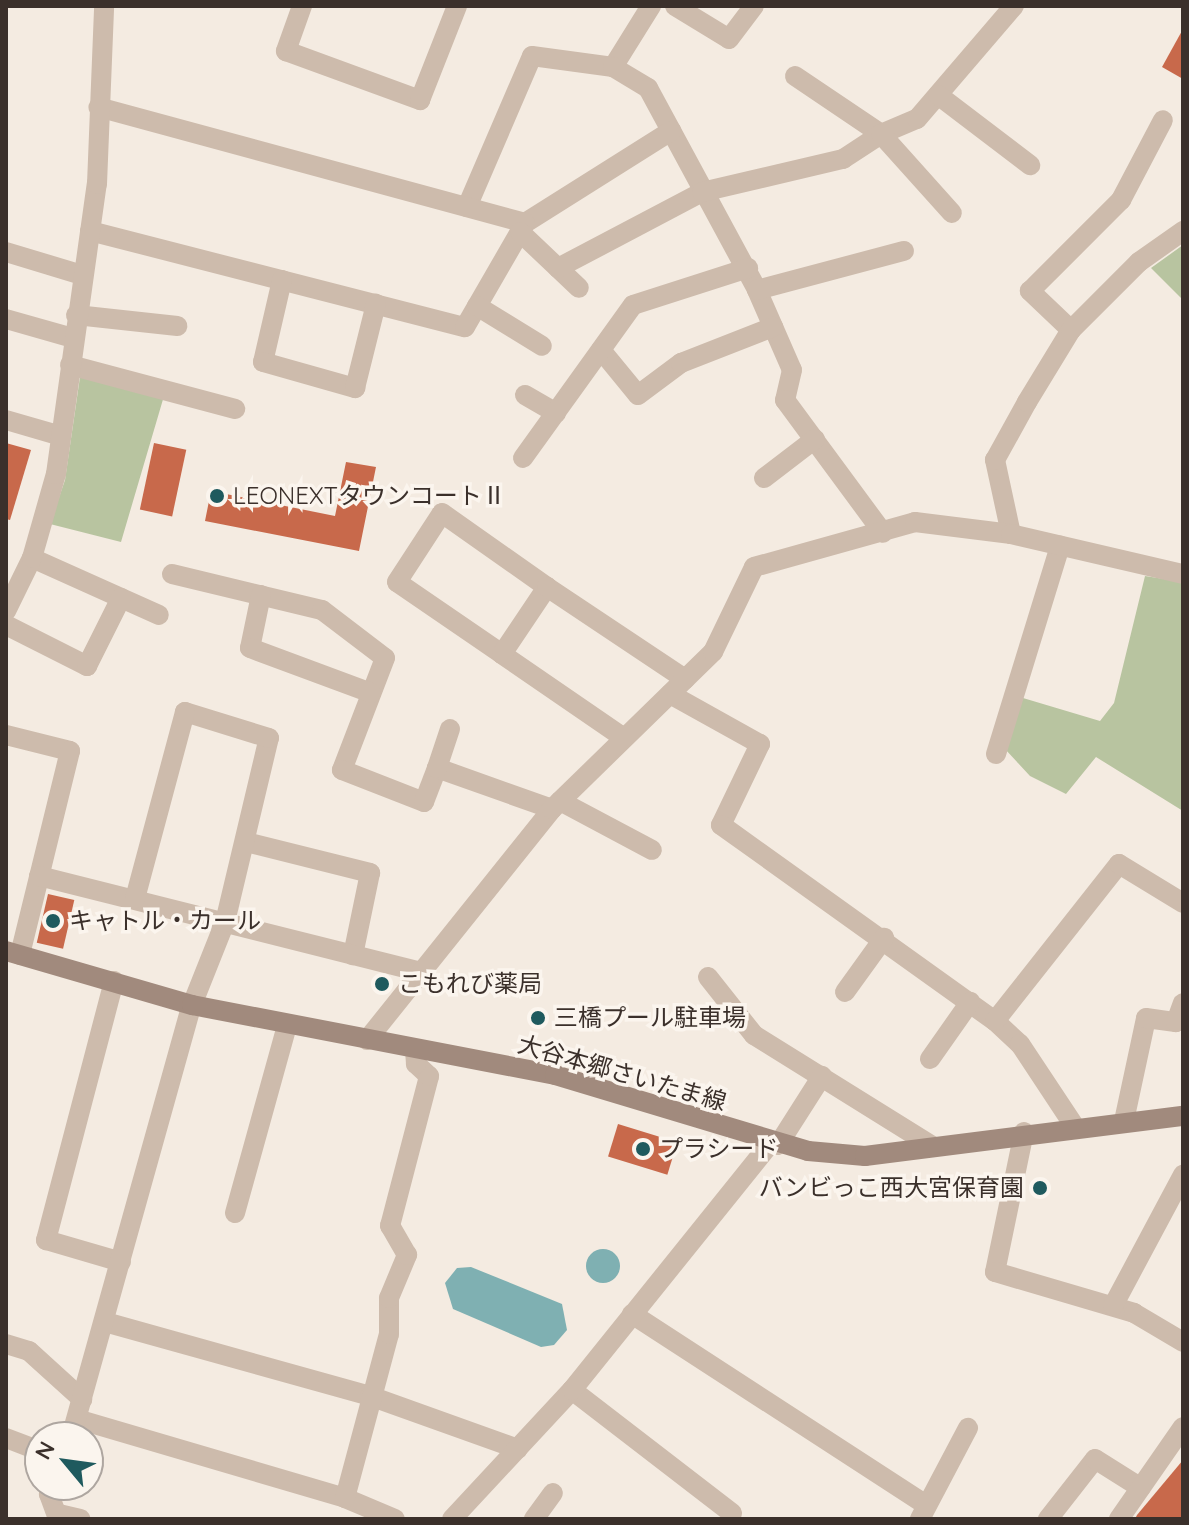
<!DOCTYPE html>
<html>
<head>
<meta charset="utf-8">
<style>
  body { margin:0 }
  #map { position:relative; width:1189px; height:1525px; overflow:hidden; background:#f4ebe1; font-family:Quicksand,"Noto Sans JP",sans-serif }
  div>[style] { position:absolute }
  .green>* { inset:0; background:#b8c4a0 }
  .water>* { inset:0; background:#7fb0b2 }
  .round { border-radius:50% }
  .building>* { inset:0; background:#c8694b; transform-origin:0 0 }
  .street>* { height:20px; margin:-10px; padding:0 10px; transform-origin:10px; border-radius:10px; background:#cdbbac }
  .secondary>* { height:20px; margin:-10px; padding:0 10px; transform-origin:10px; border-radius:10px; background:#a18a7d }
  .dots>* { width:22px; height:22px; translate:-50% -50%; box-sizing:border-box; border:4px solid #fbf5ee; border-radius:50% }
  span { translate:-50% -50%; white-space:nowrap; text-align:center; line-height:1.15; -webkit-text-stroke:7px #fbf5ee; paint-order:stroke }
  .poi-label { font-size:24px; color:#3b302b }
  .left { translate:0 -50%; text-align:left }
  .right { translate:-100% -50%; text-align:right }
  .street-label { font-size:24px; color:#3b302b }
  .frame { position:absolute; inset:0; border:8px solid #3b302b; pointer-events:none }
  .north { position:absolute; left:24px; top:1421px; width:80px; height:80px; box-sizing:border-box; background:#fbf5ee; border:2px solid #aea6a0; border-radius:50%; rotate:299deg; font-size:22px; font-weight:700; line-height:32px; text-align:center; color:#3b302b }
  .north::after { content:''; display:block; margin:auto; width:28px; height:36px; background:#1f5a5e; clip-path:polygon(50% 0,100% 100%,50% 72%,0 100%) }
</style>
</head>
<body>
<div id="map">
  <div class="green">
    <i style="clip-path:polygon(1183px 245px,1183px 300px,1151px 268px)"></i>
    <i style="clip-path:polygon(80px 377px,164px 396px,121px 542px,50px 524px,65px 480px)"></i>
    <i style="clip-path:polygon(1145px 576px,1183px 582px,1183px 811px,1096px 757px,1066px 794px,1030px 776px,1005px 749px,1023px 698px,1100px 721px,1114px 703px)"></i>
  </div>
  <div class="water">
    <i class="round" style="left:586px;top:1249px;width:34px;height:34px"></i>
    <i style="clip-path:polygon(471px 1267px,562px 1304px,567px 1330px,554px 1345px,541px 1347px,453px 1309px,445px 1283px,457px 1268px)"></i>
  </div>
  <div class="building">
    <i style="clip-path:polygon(1183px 29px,1183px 79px,1162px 67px)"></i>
    <i style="clip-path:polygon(6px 443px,31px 450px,10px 520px,6px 519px)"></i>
    <i style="left:154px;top:443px;width:33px;height:68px;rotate:12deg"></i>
    <i style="clip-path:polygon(346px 462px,376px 467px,359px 551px,205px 521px,211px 491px,335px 516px)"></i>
    <i style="left:48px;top:894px;width:27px;height:50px;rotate:13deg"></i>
    <i style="left:618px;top:1124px;width:62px;height:34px;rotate:17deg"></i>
    <i style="clip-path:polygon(1183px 1460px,1183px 1519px,1135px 1519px,1137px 1515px)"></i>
  </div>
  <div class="street">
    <i style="left:302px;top:6px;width:48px;rotate:109.6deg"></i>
    <i style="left:286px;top:51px;width:143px;rotate:20.1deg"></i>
    <i style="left:420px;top:100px;width:101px;rotate:-68.5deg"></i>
    <i style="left:675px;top:6px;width:63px;rotate:31.4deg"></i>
    <i style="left:729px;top:39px;width:41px;rotate:-52.9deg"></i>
    <i style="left:613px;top:67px;width:72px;rotate:-58.1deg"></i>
    <i style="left:795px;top:76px;width:104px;rotate:34deg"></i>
    <i style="left:881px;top:134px;width:39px;rotate:-23deg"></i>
    <i style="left:917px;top:119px;width:149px;rotate:-49.4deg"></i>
    <i style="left:938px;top:95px;width:116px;rotate:37.3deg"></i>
    <i style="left:467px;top:207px;width:164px;rotate:-66.7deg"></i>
    <i style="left:532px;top:56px;width:82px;rotate:7.7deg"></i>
    <i style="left:613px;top:67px;width:41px;rotate:31deg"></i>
    <i style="left:648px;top:88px;width:230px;rotate:61.6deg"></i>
    <i style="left:757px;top:290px;width:87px;rotate:66.4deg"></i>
    <i style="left:792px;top:370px;width:31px;rotate:103deg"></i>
    <i style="left:785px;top:400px;width:165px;rotate:53.6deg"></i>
    <i style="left:525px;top:223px;width:173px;rotate:-32.2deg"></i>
    <i style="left:90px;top:231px;width:387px;rotate:14.4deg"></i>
    <i style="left:465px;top:327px;width:120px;rotate:-60deg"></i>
    <i style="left:525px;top:223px;width:442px;rotate:-164.8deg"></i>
    <i style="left:520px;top:232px;width:81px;rotate:43.5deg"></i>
    <i style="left:6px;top:252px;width:79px;rotate:16.8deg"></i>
    <i style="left:558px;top:268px;width:163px;rotate:-27.8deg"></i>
    <i style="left:702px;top:192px;width:145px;rotate:-13.2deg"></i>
    <i style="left:843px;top:159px;width:45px;rotate:-33.3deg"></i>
    <i style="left:881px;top:134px;width:106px;rotate:48.1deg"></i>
    <i style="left:282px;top:280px;width:84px;rotate:103deg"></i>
    <i style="left:263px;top:362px;width:96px;rotate:15.8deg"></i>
    <i style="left:355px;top:388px;width:87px;rotate:-76deg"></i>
    <i style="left:757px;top:290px;width:152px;rotate:-14.9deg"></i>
    <i style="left:477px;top:306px;width:76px;rotate:31.6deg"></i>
    <i style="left:76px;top:315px;width:102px;rotate:6.2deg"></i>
    <i style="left:6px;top:319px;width:70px;rotate:15.8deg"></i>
    <i style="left:1071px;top:330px;width:57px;rotate:-136.4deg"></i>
    <i style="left:1030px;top:291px;width:129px;rotate:-45deg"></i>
    <i style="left:1121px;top:200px;width:90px;rotate:-62.3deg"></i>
    <i style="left:601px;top:350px;width:58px;rotate:50.6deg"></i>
    <i style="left:638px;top:395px;width:54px;rotate:-36.7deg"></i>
    <i style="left:681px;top:363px;width:99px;rotate:-21.4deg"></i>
    <i style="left:70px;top:365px;width:171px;rotate:14.9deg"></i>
    <i style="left:525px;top:395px;width:36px;rotate:30deg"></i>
    <i style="left:6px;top:420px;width:57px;rotate:16.2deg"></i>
    <i style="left:523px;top:458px;width:188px;rotate:-54.3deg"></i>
    <i style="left:633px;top:305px;width:121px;rotate:-17.8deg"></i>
    <i style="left:764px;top:478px;width:64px;rotate:-37.4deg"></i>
    <i style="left:1011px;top:534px;width:76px;rotate:-102.2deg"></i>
    <i style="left:995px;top:460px;width:66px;rotate:-61.1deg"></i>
    <i style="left:1027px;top:402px;width:84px;rotate:-58.6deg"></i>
    <i style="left:1071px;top:330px;width:96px;rotate:-45deg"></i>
    <i style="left:1139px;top:262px;width:54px;rotate:-35.2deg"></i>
    <i style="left:32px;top:558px;width:139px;rotate:24.2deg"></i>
    <i style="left:172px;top:574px;width:154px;rotate:13.5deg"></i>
    <i style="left:322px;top:610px;width:79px;rotate:37.3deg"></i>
    <i style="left:385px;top:658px;width:120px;rotate:111deg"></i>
    <i style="left:342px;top:770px;width:88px;rotate:21.3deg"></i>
    <i style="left:424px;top:802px;width:36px;rotate:-69deg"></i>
    <i style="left:437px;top:768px;width:122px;rotate:19.6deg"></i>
    <i style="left:261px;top:595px;width:54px;rotate:101.7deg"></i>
    <i style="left:250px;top:648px;width:129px;rotate:20.4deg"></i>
    <i style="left:6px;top:611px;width:59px;rotate:-63.9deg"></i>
    <i style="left:32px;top:558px;width:87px;rotate:-74.1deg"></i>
    <i style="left:56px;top:474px;width:293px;rotate:-82deg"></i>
    <i style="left:97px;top:184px;width:178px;rotate:-87.7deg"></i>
    <i style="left:6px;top:625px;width:91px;rotate:26.8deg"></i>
    <i style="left:87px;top:666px;width:76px;rotate:-63.4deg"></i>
    <i style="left:502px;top:654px;width:127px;rotate:-145.6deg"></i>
    <i style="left:397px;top:582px;width:82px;rotate:-56.9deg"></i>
    <i style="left:442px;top:513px;width:128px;rotate:35.2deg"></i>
    <i style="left:670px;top:694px;width:103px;rotate:29.1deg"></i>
    <i style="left:760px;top:744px;width:90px;rotate:115.7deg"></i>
    <i style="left:721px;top:825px;width:337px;rotate:35.6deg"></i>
    <i style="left:995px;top:1021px;width:34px;rotate:43deg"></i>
    <i style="left:1020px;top:1044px;width:100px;rotate:56.5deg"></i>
    <i style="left:6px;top:735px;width:66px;rotate:14deg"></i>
    <i style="left:70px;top:751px;width:210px;rotate:103.8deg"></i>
    <i style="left:624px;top:738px;width:148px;rotate:-145.5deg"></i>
    <i style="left:502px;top:654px;width:81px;rotate:-56.1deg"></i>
    <i style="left:547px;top:587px;width:166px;rotate:33.7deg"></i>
    <i style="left:996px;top:754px;width:218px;rotate:-72.9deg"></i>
    <i style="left:437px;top:768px;width:41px;rotate:-71.6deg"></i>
    <i style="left:560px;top:801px;width:104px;rotate:28deg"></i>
    <i style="left:246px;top:842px;width:128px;rotate:14deg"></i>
    <i style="left:370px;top:873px;width:84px;rotate:101.7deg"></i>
    <i style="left:39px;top:876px;width:394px;rotate:14.1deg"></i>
    <i style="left:708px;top:977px;width:74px;rotate:51.6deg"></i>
    <i style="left:754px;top:1035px;width:210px;rotate:31.9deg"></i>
    <i style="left:114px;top:981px;width:268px;rotate:104.7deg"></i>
    <i style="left:46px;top:1240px;width:78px;rotate:16.3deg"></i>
    <i style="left:845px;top:992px;width:67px;rotate:-54.2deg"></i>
    <i style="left:995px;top:1021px;width:200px;rotate:-51.7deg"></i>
    <i style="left:1119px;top:864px;width:75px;rotate:31.4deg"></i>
    <i style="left:367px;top:1040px;width:296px;rotate:-51.3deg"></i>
    <i style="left:552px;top:809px;width:225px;rotate:-44.3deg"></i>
    <i style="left:713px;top:652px;width:94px;rotate:-64.2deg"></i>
    <i style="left:754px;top:567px;width:167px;rotate:-15.6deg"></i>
    <i style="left:915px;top:522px;width:97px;rotate:7.1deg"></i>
    <i style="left:1011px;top:534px;width:177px;rotate:13.1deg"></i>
    <i style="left:930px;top:1059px;width:70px;rotate:-54.9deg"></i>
    <i style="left:1124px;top:1121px;width:105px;rotate:-77.9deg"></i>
    <i style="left:1146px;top:1018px;width:30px;rotate:8deg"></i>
    <i style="left:1176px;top:1022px;width:20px;rotate:-70deg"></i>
    <i style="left:1024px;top:1132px;width:143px;rotate:101.7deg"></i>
    <i style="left:995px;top:1272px;width:145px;rotate:16.4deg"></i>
    <i style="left:1134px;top:1313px;width:57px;rotate:30.6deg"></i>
    <i style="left:778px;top:1145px;width:82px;rotate:-57.5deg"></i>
    <i style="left:235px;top:1213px;width:195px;rotate:-74.5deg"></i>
    <i style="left:1113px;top:1306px;width:149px;rotate:-61.9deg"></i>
    <i style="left:632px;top:1314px;width:351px;rotate:33deg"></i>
    <i style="left:105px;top:1322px;width:275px;rotate:15.6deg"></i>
    <i style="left:370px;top:1396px;width:157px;rotate:19.7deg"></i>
    <i style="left:6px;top:1344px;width:24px;rotate:17deg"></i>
    <i style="left:29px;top:1351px;width:72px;rotate:42.2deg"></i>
    <i style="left:572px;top:1390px;width:202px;rotate:37.6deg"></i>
    <i style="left:77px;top:1419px;width:279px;rotate:16.4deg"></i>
    <i style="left:345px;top:1498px;width:54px;rotate:22.8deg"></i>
    <i style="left:71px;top:1437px;width:449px;rotate:-74.4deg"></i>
    <i style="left:192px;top:1005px;width:89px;rotate:-68.3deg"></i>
    <i style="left:225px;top:922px;width:189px;rotate:-76.6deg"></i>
    <i style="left:269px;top:738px;width:88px;rotate:-162.8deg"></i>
    <i style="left:185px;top:712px;width:193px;rotate:105deg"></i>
    <i style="left:6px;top:1438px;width:36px;rotate:21deg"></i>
    <i style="left:53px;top:1485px;width:10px;rotate:114deg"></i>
    <i style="left:49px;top:1494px;width:27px;rotate:70deg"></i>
    <i style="left:345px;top:1498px;width:170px;rotate:-75deg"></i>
    <i style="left:389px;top:1334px;width:36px;rotate:-90deg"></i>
    <i style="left:389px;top:1298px;width:47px;rotate:-67.3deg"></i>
    <i style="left:407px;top:1255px;width:34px;rotate:-120deg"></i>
    <i style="left:390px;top:1226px;width:155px;rotate:-75.4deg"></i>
    <i style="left:429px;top:1076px;width:18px;rotate:-137deg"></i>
    <i style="left:416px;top:1064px;width:15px;rotate:-94deg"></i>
    <i style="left:59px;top:1514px;width:22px;rotate:13deg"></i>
    <i style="left:452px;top:1519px;width:176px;rotate:-47.1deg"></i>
    <i style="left:572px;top:1390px;width:316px;rotate:-51.2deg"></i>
    <i style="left:534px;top:1519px;width:32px;rotate:-54deg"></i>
    <i style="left:920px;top:1519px;width:103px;rotate:-62.2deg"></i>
    <i style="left:1048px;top:1519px;width:76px;rotate:-51.9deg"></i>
    <i style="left:1095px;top:1459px;width:54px;rotate:32.2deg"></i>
    <i style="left:1119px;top:1519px;width:112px;rotate:-55.2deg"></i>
  </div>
  <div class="secondary">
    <i style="left:6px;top:951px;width:194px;rotate:16.2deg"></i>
    <i style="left:192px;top:1005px;width:370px;rotate:10.9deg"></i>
    <i style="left:555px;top:1075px;width:264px;rotate:16.7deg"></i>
    <i style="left:808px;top:1151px;width:57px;rotate:5deg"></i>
    <i style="left:865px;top:1156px;width:321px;rotate:-7.2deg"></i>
  </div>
  <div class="dots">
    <i style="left:217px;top:496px;background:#1f5a5e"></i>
    <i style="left:53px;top:921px;background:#1f5a5e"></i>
    <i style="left:382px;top:984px;background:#1f5a5e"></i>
    <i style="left:538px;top:1018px;background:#1f5a5e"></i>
    <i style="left:643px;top:1149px;background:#1f5a5e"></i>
    <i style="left:1040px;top:1188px;background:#1f5a5e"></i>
  </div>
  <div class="poi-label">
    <span class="left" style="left:233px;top:496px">LEONEXTタウンコートⅡ</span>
    <span class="left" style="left:69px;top:921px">キャトル・カール</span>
    <span class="left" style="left:398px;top:984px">こもれび薬局</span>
    <span class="left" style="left:554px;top:1018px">三橋プール駐車場</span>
    <span class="left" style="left:659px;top:1149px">プラシード</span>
    <span class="right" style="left:1024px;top:1188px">バンビっこ西大宮保育園</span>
  </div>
  <div class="street-label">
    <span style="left:622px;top:1073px;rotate:16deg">大谷本郷さいたま線</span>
  </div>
  <div class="frame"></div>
  <div class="north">N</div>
</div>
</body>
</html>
